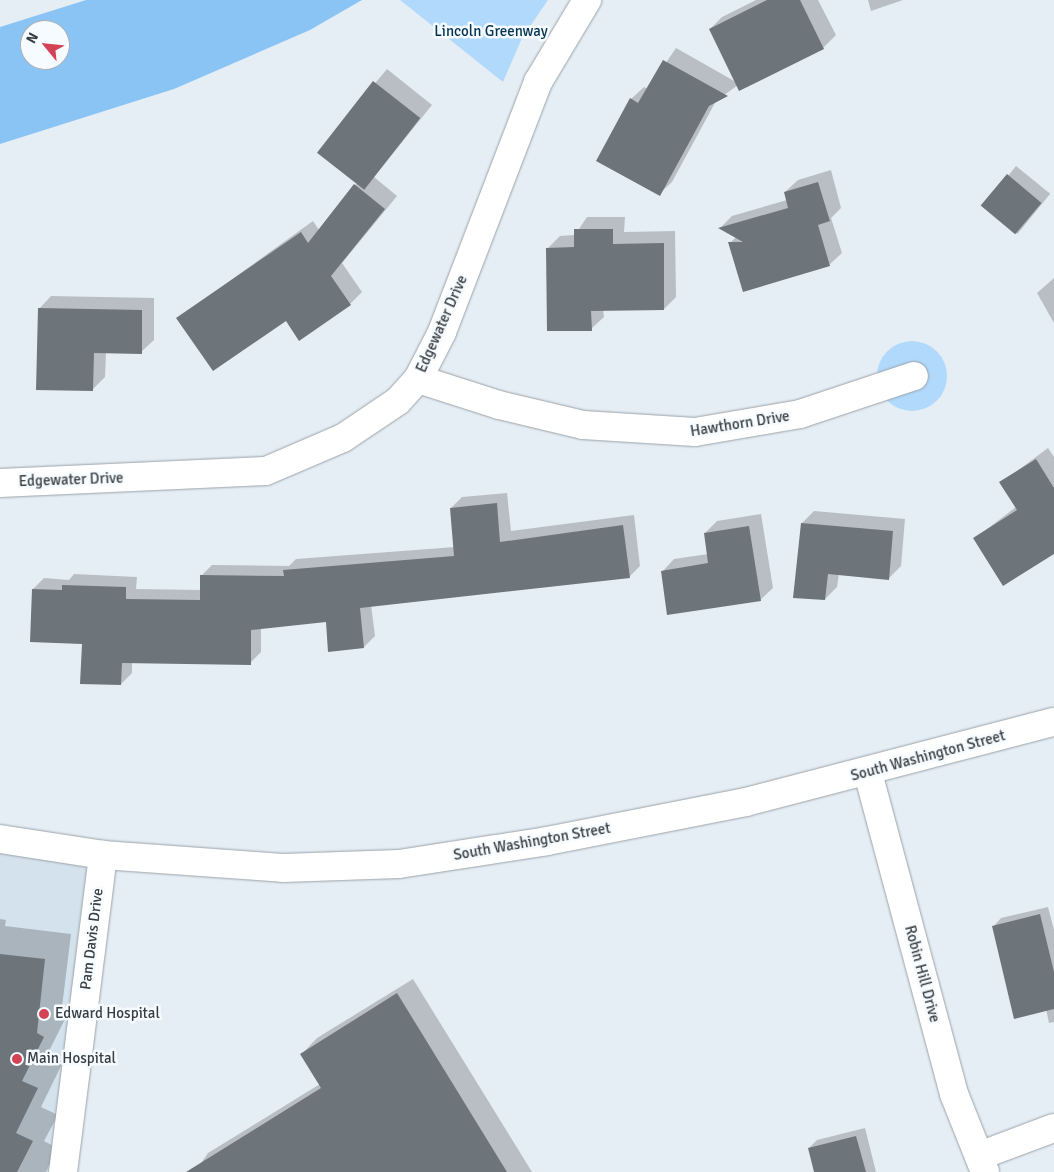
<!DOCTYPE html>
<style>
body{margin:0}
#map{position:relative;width:1054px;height:1172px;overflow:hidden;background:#e6eef5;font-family:Signika,sans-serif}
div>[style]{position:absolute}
.built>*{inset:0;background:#d4e2ed}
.green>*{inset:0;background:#b0d9fc}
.round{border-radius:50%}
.forest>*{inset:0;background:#8ac4f5}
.shadow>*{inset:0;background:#0003;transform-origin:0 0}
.building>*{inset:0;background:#6d747a;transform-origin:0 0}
.roads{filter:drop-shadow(0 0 1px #9aa2a9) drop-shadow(0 0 1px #9aa2a9)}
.street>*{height:28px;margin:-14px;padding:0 14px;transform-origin:14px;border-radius:14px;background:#fff}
.secondary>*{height:28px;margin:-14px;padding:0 14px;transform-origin:14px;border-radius:14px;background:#fff}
.dots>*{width:14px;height:14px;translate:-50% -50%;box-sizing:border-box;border:2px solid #f6fbff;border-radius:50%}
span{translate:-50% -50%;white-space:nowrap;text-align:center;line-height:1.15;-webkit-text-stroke:5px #f6fbff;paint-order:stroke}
.park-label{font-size:15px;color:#043352}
.street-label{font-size:15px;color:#3a3d40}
.poi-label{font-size:15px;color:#3a3d40}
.left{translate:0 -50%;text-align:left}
.north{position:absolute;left:20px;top:20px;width:50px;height:50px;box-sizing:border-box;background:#f6fbff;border:1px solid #abafb3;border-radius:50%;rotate:298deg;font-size:14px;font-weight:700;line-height:20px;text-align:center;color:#3a3d40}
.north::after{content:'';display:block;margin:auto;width:18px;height:22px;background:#d34255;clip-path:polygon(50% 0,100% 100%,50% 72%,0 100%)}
</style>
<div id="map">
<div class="built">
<div style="clip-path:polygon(0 840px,105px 856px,72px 1172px,0 1172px)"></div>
</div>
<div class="green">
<div style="clip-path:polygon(400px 0,548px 0,522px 38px,503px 82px)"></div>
<div class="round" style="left:877px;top:341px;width:70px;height:70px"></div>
</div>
<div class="forest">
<div style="clip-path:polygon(evenodd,86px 0,362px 0,310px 30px,174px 89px,0 144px,0 27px,86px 0,30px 30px,60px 30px,60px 60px,30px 60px,30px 30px)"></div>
</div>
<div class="shadow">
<div style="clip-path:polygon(756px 0,818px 0,836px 35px,823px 48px,740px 89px,738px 85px,716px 101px,672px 182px,659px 194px,631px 99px,644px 87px,648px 89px,676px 48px,736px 82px,710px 29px,722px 17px)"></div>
<div style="clip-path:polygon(868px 0,903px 0,871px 11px)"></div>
<div style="clip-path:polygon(387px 69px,432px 105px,374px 177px,397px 196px,342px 263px,362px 292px,350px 304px,286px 319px,178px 318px,313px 221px,319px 230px,357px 183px,318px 152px)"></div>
<div style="left:1016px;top:166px;width:44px;height:52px;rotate:39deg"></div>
<div style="clip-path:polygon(831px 170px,841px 208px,831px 218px,842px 253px,829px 265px,730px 243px,736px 237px,720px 228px,732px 216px,787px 200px,785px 192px,798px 180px)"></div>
<div style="clip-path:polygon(587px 217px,625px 217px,624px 232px,675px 231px,676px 297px,664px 309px,603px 309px,604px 317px,591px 329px,548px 248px,560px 236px,575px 235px)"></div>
<div style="clip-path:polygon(1054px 278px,1054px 323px,1037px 293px)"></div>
<div style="clip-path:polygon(51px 296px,154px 298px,154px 340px,141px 352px,106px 352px,105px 377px,93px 389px,39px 309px)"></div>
<div style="clip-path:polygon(1048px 448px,1054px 457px,1054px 552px,974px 539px,1016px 507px,1001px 483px)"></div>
<div style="clip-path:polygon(507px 493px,511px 531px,634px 515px,640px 566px,629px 577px,371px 605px,375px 636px,364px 647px,327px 621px,261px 627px,261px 652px,250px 663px,132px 662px,132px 673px,121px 684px,33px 589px,44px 578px,69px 580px,74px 574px,137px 577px,136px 589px,201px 590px,201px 576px,212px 565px,289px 566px,296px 559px,455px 547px,451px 508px,462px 497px)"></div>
<div style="clip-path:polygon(814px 511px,905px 519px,901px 566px,888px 579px,839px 574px,837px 587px,825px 599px,802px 523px)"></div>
<div style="clip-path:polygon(761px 514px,773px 588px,760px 600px,662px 572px,674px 559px,708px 554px,705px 533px,717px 521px)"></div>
<div style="clip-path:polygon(1048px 907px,1054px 930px,1054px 1022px,1049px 1023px,1046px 1009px,993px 927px,1001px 918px)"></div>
<div style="clip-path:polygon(0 919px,6px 920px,5px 926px,71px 934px,62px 1007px,69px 1011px,47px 1055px,63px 1062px,41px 1107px,58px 1115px,44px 1141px,57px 1148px,46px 1172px,0 1172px)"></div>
<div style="clip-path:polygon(413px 979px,532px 1172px,195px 1172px,208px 1153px,320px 1084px,302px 1054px,317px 1038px)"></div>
<div style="clip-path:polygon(865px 1128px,876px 1172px,815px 1172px,809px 1148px,817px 1140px)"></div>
</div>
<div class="building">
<div style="clip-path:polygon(767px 0,800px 0,824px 49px,739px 91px,709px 29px)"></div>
<div style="clip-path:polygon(663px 60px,728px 96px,709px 106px,660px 196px,596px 161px,630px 98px,638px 103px)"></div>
<div style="left:373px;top:81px;width:60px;height:91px;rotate:38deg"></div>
<div style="left:1007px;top:174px;width:45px;height:41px;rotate:40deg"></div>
<div style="clip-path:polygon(818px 182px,830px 221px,818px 225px,830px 266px,743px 292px,728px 242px,743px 242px,718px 228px,788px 208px,784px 192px)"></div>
<div style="clip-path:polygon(354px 184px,385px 209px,331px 276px,351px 305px,299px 341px,286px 321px,213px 371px,176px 318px,301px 232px,308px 243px)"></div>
<div style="clip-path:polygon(574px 229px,613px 229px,613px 244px,664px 243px,664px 310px,591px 311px,592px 331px,547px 331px,546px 248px,574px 247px)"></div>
<div style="clip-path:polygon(38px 308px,142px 310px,142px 354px,94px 353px,93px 391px,36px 390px)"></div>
<div style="clip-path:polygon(1036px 459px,1054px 488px,1054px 554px,1003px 586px,973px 538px,1017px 510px,999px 482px)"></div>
<div style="clip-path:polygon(497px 503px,500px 542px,623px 525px,630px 578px,360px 608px,364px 648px,328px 652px,326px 622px,251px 630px,251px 665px,122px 663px,121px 685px,80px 684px,82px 644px,30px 642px,32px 589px,62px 590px,62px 585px,126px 587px,126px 599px,200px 600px,200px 575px,284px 576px,283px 570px,454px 556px,450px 508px)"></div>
<div style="clip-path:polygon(801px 523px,893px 531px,889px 580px,828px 574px,825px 600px,793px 598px)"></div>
<div style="clip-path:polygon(749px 526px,761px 601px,667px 615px,661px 571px,708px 563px,704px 533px)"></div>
<div style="clip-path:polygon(1040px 914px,1054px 972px,1054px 1009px,1014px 1019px,992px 926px)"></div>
<div style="clip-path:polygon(0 954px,45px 959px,37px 1033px,44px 1037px,22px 1081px,38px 1088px,16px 1133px,33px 1141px,17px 1172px,0 1172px)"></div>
<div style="clip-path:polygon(397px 993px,507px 1172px,186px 1172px,321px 1088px,300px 1054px)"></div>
<div style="clip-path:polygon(856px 1136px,866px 1172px,814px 1172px,808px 1148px)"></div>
</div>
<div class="roads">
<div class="street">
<div style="left:418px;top:379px;width:85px;rotate:17.8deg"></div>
<div style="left:499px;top:405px;width:86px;rotate:13.4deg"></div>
<div style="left:583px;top:425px;width:112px;rotate:3.6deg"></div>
<div style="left:695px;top:432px;width:107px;rotate:-9.7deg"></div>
<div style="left:800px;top:414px;width:120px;rotate:-18.4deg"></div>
<div style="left:0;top:483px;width:266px;rotate:-2.6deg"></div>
<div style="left:266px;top:471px;width:84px;rotate:-23.2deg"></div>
<div style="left:343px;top:438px;width:66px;rotate:-33.9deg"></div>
<div style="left:398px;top:401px;width:30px;rotate:-48deg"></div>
<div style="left:418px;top:379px;width:53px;rotate:-62.9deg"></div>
<div style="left:442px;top:332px;width:268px;rotate:-69deg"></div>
<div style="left:538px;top:82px;width:96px;rotate:-59.1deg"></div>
<div style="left:868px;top:773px;width:332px;rotate:75deg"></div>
<div style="left:954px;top:1094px;width:84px;rotate:68.3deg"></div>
<div style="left:979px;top:1156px;width:80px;rotate:-20.5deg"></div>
<div style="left:63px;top:1172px;width:320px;rotate:-82.8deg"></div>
</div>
<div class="secondary">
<div style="left:0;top:839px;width:104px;rotate:8.8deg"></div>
<div style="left:103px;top:855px;width:180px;rotate:4.1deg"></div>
<div style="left:283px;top:868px;width:116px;rotate:-2deg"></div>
<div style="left:399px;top:864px;width:150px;rotate:-8.8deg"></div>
<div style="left:547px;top:841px;width:203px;rotate:-11.1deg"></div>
<div style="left:746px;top:802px;width:318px;rotate:-14.6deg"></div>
</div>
</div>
<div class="dots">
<div style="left:44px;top:1014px;background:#d34255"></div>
<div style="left:17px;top:1059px;background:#d34255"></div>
</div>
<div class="park-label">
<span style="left:491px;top:32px">Lincoln Greenway</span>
</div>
<div class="street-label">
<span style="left:442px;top:324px;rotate:-66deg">Edgewater Drive</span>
<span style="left:740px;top:424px;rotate:-9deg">Hawthorn Drive</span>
<span style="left:71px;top:480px;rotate:-2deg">Edgewater Drive</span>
<span style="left:928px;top:756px;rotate:-15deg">South Washington Street</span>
<span style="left:532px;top:842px;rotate:-10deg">South Washington Street</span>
<span style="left:92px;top:939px;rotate:-83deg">Pam Davis Drive</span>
<span style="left:922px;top:974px;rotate:75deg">Robin Hill Drive</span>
</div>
<div class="poi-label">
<span class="left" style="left:55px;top:1014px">Edward Hospital</span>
<span class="left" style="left:27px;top:1059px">Main Hospital</span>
</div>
<div class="north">N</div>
</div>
